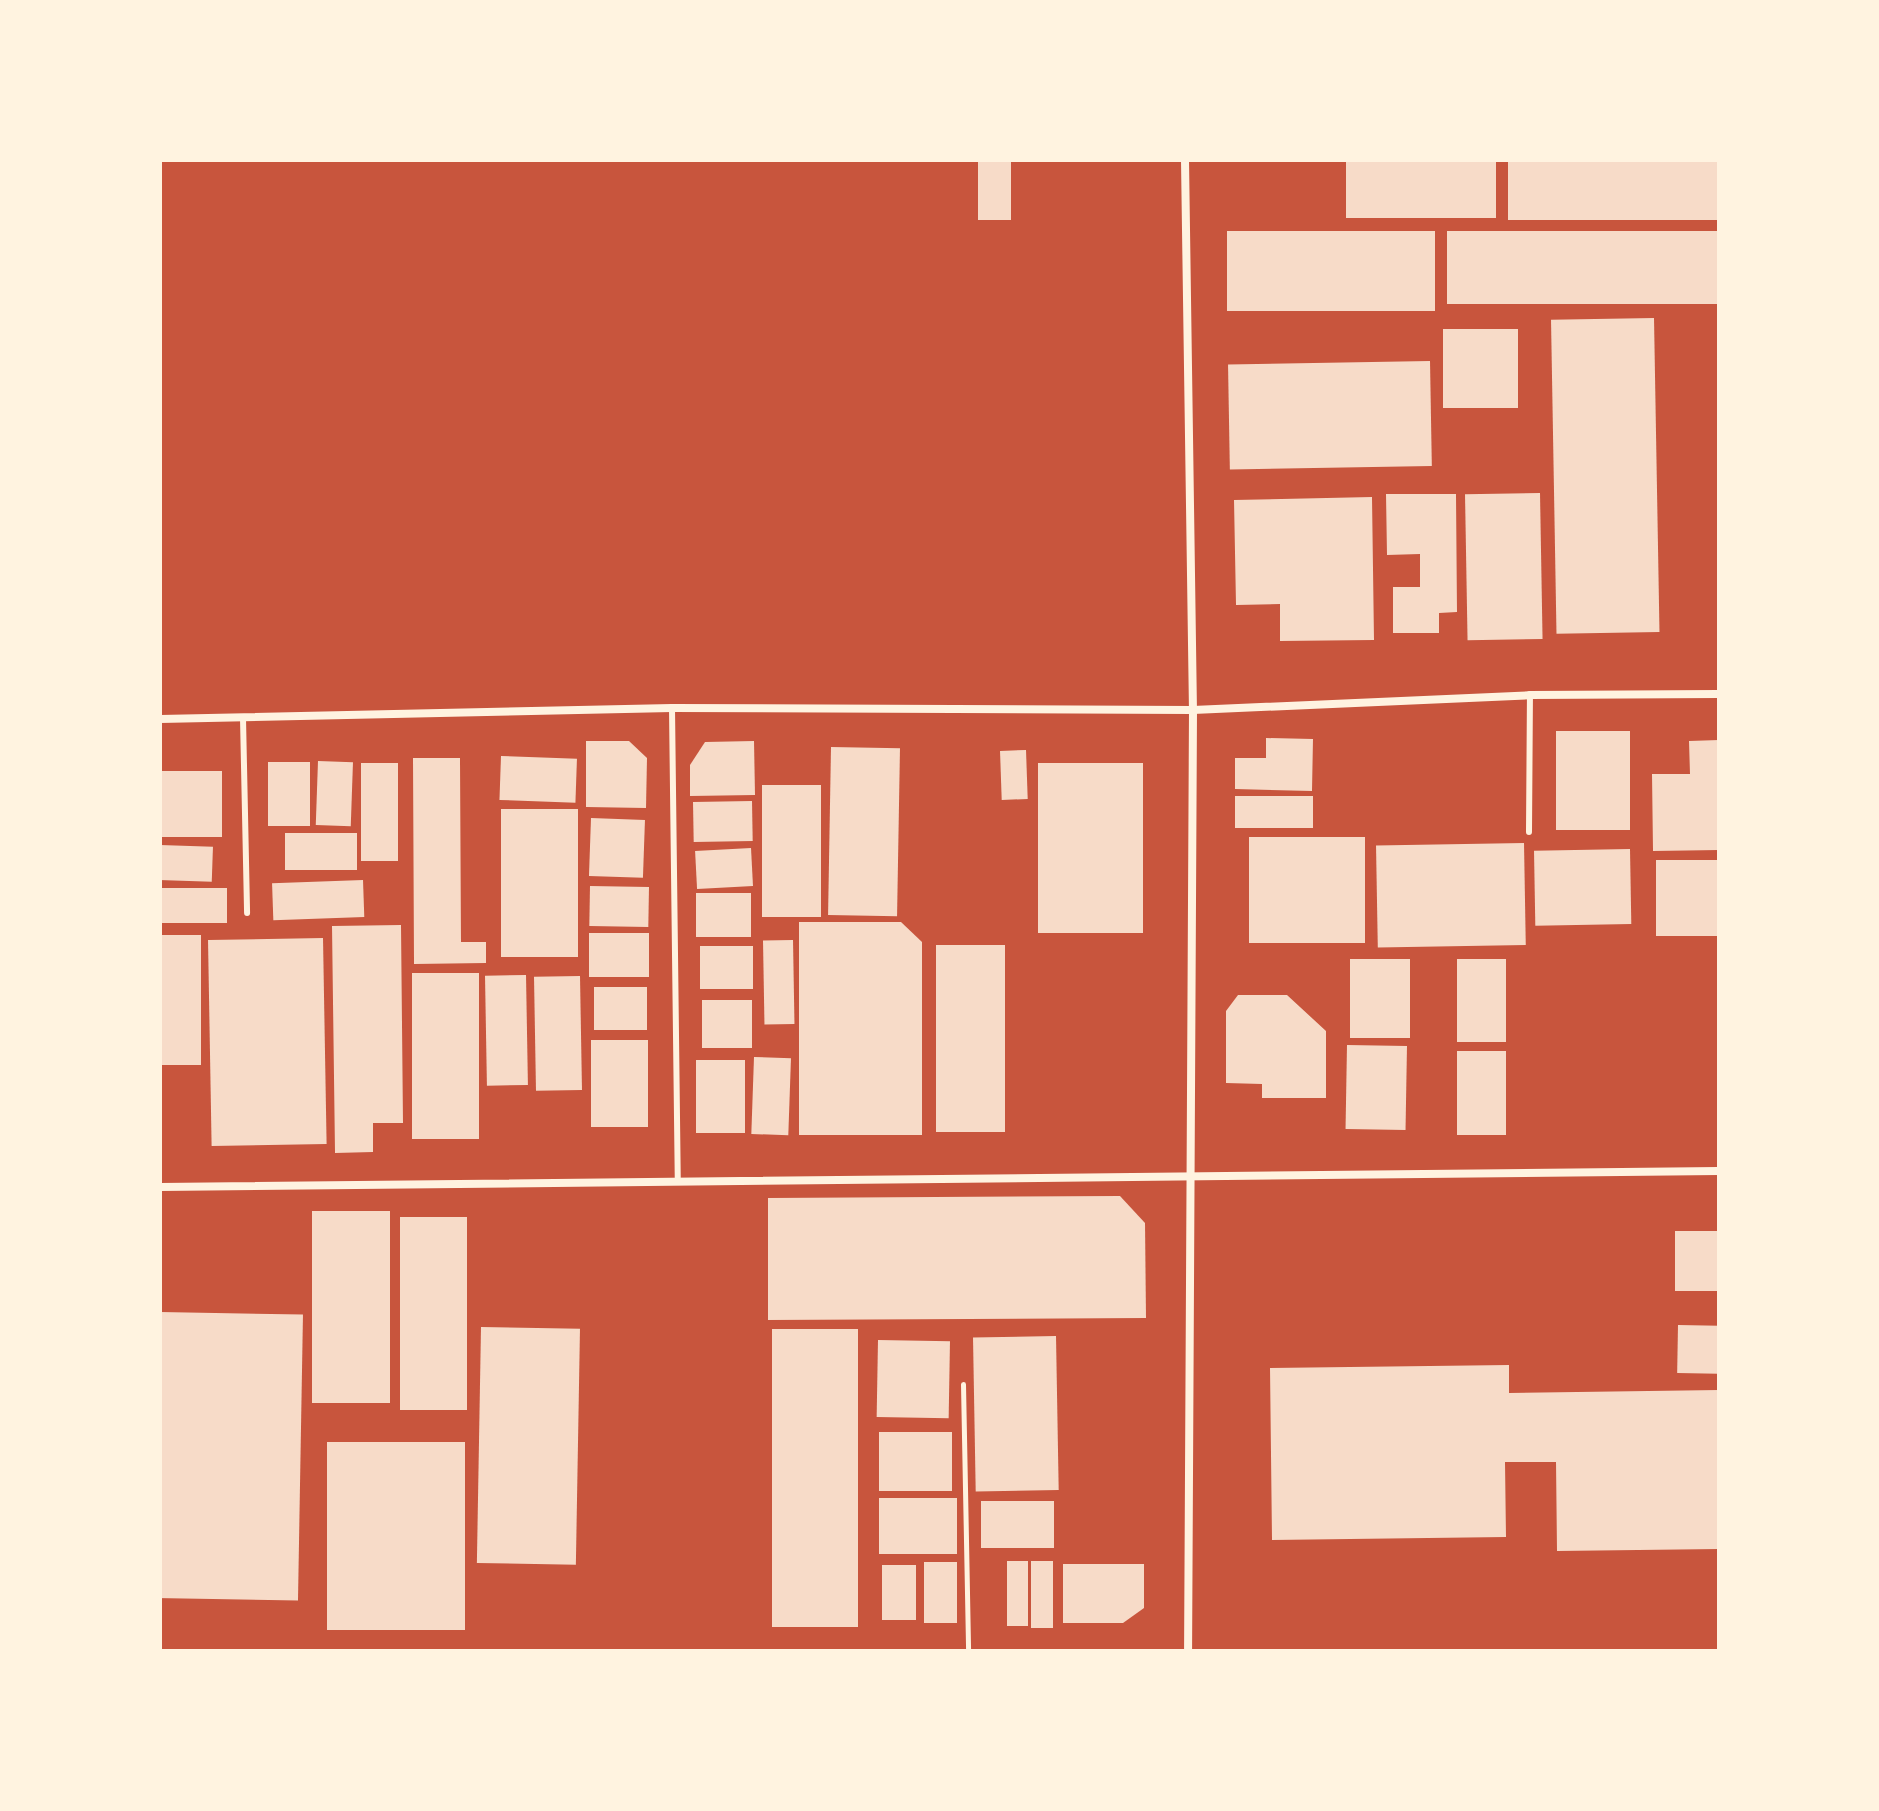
<!DOCTYPE html>
<style>
body{margin:0}
#map{position:relative;width:1879px;height:1811px;overflow:hidden;background:#c8553d;font-family:"Public Sans",sans-serif}
div>[style]{position:absolute}
.building>*{inset:0;background:#f7dbc8;transform-origin:0 0}
.path>*{height:5px;margin:-2.5px;padding:0 2.5px;transform-origin:2.5px;border-radius:2.5px;background:#fff3e0}
.service>*{height:6px;margin:-3px;padding:0 3px;transform-origin:3px;border-radius:3px;background:#fff3e0}
.minor>*{height:8px;margin:-4px;padding:0 4px;transform-origin:4px;border-radius:4px;background:#fff3e0}
span{translate:-50% -50%;white-space:nowrap;text-align:center;line-height:1.15;-webkit-text-stroke:7px #fff3e0;paint-order:stroke}
.frame{position:absolute;inset:0;border:162px solid #fff3e0;pointer-events:none}
</style>
<div id="map">
<div class="building">
<div style="left:978px;top:160px;width:33px;height:60px"></div>
<div style="left:1346px;top:160px;width:150px;height:58px"></div>
<div style="left:1508px;top:160px;width:211px;height:60px"></div>
<div style="left:1227px;top:231px;width:208px;height:80px"></div>
<div style="left:1719px;top:231px;width:73px;height:272px;rotate:90deg"></div>
<div style="left:1654px;top:318px;width:314px;height:103px;rotate:89deg"></div>
<div style="left:1518px;top:329px;width:79px;height:75px;rotate:90deg"></div>
<div style="left:1430px;top:361px;width:105px;height:202px;rotate:89deg"></div>
<div style="left:1540px;top:493px;width:146px;height:75px;rotate:89deg"></div>
<div style="clip-path:polygon(1386px 494px,1456px 494px,1457px 612px,1439px 613px,1439px 633px,1393px 633px,1393px 587px,1420px 587px,1420px 554px,1387px 555px)"></div>
<div style="clip-path:polygon(1372px 497px,1374px 640px,1280px 641px,1280px 604px,1236px 605px,1234px 500px)"></div>
<div style="left:1556px;top:731px;width:74px;height:99px"></div>
<div style="clip-path:polygon(1266px 738px,1313px 739px,1312px 791px,1235px 789px,1235px 758px,1266px 758px)"></div>
<div style="clip-path:polygon(1719px 740px,1719px 850px,1653px 851px,1652px 774px,1690px 774px,1689px 741px)"></div>
<div style="clip-path:polygon(586px 741px,629px 741px,647px 758px,646px 808px,586px 807px)"></div>
<div style="clip-path:polygon(754px 741px,755px 795px,690px 796px,690px 765px,705px 742px)"></div>
<div style="left:831px;top:747px;width:69px;height:168px;rotate:1deg"></div>
<div style="left:1026px;top:750px;width:49px;height:26px;rotate:88deg"></div>
<div style="left:501px;top:756px;width:76px;height:44px;rotate:2deg"></div>
<div style="clip-path:polygon(413px 758px,460px 758px,461px 942px,486px 942px,486px 963px,414px 964px)"></div>
<div style="left:318px;top:761px;width:35px;height:64px;rotate:2deg"></div>
<div style="left:310px;top:762px;width:64px;height:42px;rotate:90deg"></div>
<div style="left:361px;top:763px;width:37px;height:98px"></div>
<div style="left:1143px;top:763px;width:170px;height:105px;rotate:90deg"></div>
<div style="left:160px;top:771px;width:62px;height:66px"></div>
<div style="left:821px;top:785px;width:132px;height:59px;rotate:90deg"></div>
<div style="left:1235px;top:796px;width:78px;height:32px"></div>
<div style="left:752px;top:801px;width:40px;height:59px;rotate:89deg"></div>
<div style="left:578px;top:809px;width:148px;height:77px;rotate:90deg"></div>
<div style="left:591px;top:818px;width:54px;height:58px;rotate:2deg"></div>
<div style="left:357px;top:833px;width:37px;height:72px;rotate:90deg"></div>
<div style="left:1249px;top:837px;width:116px;height:106px"></div>
<div style="left:1524px;top:843px;width:102px;height:148px;rotate:89deg"></div>
<div style="left:160px;top:845px;width:53px;height:35px;rotate:2deg"></div>
<div style="left:751px;top:848px;width:38px;height:56px;rotate:87deg"></div>
<div style="left:1630px;top:849px;width:75px;height:96px;rotate:89deg"></div>
<div style="left:1719px;top:860px;width:76px;height:63px;rotate:90deg"></div>
<div style="left:363px;top:880px;width:37px;height:91px;rotate:88deg"></div>
<div style="left:590px;top:886px;width:59px;height:40px;rotate:1deg"></div>
<div style="left:160px;top:888px;width:67px;height:35px"></div>
<div style="left:696px;top:893px;width:55px;height:44px"></div>
<div style="clip-path:polygon(799px 922px,901px 922px,922px 942px,922px 1135px,799px 1135px)"></div>
<div style="clip-path:polygon(401px 925px,403px 1123px,373px 1123px,373px 1152px,335px 1153px,332px 926px)"></div>
<div style="left:589px;top:933px;width:60px;height:44px"></div>
<div style="left:160px;top:935px;width:41px;height:130px"></div>
<div style="left:323px;top:938px;width:206px;height:115px;rotate:89deg"></div>
<div style="left:793px;top:940px;width:84px;height:30px;rotate:89deg"></div>
<div style="left:936px;top:945px;width:69px;height:187px"></div>
<div style="left:753px;top:946px;width:43px;height:53px;rotate:90deg"></div>
<div style="left:1350px;top:959px;width:60px;height:79px"></div>
<div style="left:1457px;top:959px;width:49px;height:83px"></div>
<div style="left:412px;top:973px;width:67px;height:166px"></div>
<div style="left:526px;top:975px;width:110px;height:41px;rotate:89deg"></div>
<div style="left:580px;top:976px;width:114px;height:46px;rotate:89deg"></div>
<div style="left:647px;top:987px;width:43px;height:53px;rotate:90deg"></div>
<div style="clip-path:polygon(1238px 995px,1287px 995px,1326px 1031px,1326px 1098px,1262px 1098px,1262px 1084px,1226px 1083px,1226px 1011px)"></div>
<div style="left:702px;top:1000px;width:50px;height:48px"></div>
<div style="left:591px;top:1040px;width:57px;height:87px"></div>
<div style="left:1347px;top:1045px;width:60px;height:84px;rotate:1deg"></div>
<div style="left:1457px;top:1051px;width:49px;height:84px"></div>
<div style="left:754px;top:1057px;width:37px;height:77px;rotate:2deg"></div>
<div style="left:696px;top:1060px;width:49px;height:73px"></div>
<div style="clip-path:polygon(1120px 1196px,1145px 1223px,1146px 1318px,768px 1320px,768px 1198px)"></div>
<div style="left:312px;top:1211px;width:78px;height:192px"></div>
<div style="left:400px;top:1217px;width:67px;height:193px"></div>
<div style="left:1675px;top:1231px;width:44px;height:60px"></div>
<div style="left:160px;top:1312px;width:143px;height:286px;rotate:1deg"></div>
<div style="left:1678px;top:1325px;width:41px;height:48px;rotate:1deg"></div>
<div style="left:481px;top:1327px;width:99px;height:236px;rotate:1deg"></div>
<div style="left:858px;top:1329px;width:298px;height:86px;rotate:90deg"></div>
<div style="left:1056px;top:1336px;width:154px;height:83px;rotate:89deg"></div>
<div style="left:878px;top:1340px;width:72px;height:77px;rotate:1deg"></div>
<div style="clip-path:polygon(1509px 1365px,1509px 1393px,1719px 1390px,1719px 1549px,1557px 1551px,1556px 1462px,1505px 1462px,1506px 1537px,1272px 1540px,1270px 1368px)"></div>
<div style="left:879px;top:1432px;width:73px;height:59px"></div>
<div style="left:327px;top:1442px;width:138px;height:188px"></div>
<div style="left:957px;top:1498px;width:56px;height:78px;rotate:90deg"></div>
<div style="left:1054px;top:1501px;width:47px;height:73px;rotate:90deg"></div>
<div style="left:1007px;top:1561px;width:21px;height:65px"></div>
<div style="left:1031px;top:1561px;width:22px;height:67px"></div>
<div style="left:924px;top:1562px;width:33px;height:61px"></div>
<div style="clip-path:polygon(1063px 1564px,1144px 1564px,1144px 1608px,1123px 1623px,1063px 1623px)"></div>
<div style="left:882px;top:1565px;width:34px;height:55px"></div>
</div>
<div class="path">
<div style="left:963px;top:1384px;width:267px;rotate:88.9deg"></div>
</div>
<div class="service">
<div style="left:672px;top:708px;width:473px;rotate:89.3deg"></div>
<div style="left:243px;top:718px;width:195px;rotate:88.8deg"></div>
<div style="left:1529px;top:832px;width:137px;rotate:-89.6deg"></div>
</div>
<div class="minor">
<div style="left:1185px;top:160px;width:550px;rotate:89.17deg"></div>
<div style="left:1193px;top:710px;width:941px;rotate:90.3deg"></div>
<div style="left:160px;top:719px;width:512px;rotate:-1.23deg"></div>
<div style="left:672px;top:708px;width:521px;rotate:0.22deg"></div>
<div style="left:1193px;top:710px;width:337px;rotate:-2.5deg"></div>
<div style="left:1530px;top:695px;width:189px;rotate:-0.3deg"></div>
<div style="left:160px;top:1187px;width:1559px;rotate:-0.59deg"></div>
</div>
<div class="frame"></div>
</div>
